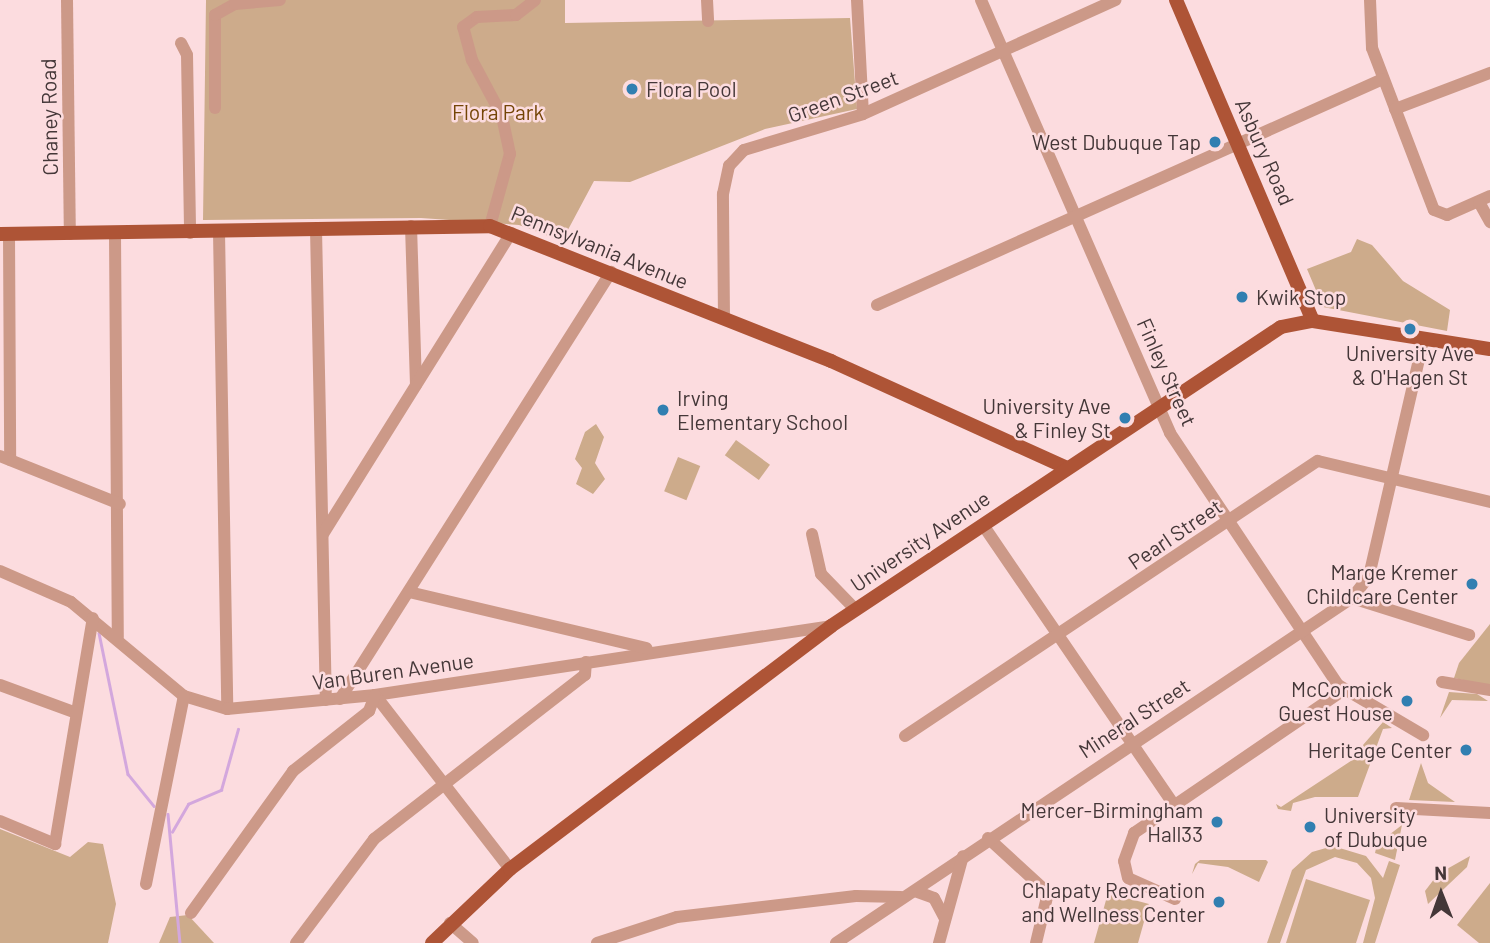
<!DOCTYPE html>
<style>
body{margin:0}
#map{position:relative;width:1490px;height:943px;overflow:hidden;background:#fcdcdf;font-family:Barlow,sans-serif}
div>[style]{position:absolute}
.green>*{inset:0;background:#cdab8b;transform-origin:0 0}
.stream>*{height:2.5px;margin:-1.25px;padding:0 1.25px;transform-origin:1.25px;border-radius:1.25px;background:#d3a7dd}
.minor>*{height:12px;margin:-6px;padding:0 6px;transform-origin:6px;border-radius:6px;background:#c98}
.major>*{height:14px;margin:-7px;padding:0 7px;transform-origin:7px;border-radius:7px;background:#ae5436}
.dots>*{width:19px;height:19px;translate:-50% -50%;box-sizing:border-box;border:4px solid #fcdcdf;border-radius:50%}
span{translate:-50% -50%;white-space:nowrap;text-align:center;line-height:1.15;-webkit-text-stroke:5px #fcdcdf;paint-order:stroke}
.poi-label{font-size:21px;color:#443738}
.left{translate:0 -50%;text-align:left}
.right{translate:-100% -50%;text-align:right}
.street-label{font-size:21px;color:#443738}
.park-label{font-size:21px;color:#744506}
.north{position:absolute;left:1406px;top:859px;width:70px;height:70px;-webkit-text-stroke:5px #fcdcdf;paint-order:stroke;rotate:359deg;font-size:19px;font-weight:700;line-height:28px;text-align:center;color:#443738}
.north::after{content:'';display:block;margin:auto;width:24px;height:32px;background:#443738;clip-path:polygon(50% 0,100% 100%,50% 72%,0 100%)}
</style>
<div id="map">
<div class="green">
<div style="clip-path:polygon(206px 0,565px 0,565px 23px,850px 18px,857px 109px,765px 129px,630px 182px,594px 181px,562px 241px,519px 225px,421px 218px,203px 220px)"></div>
<div style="clip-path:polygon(1357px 239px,1372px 245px,1403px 281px,1450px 310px,1447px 331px,1323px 307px,1307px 269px,1351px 252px)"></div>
<div style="clip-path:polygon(596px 424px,604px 437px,595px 463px,605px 479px,593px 494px,576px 484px,582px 468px,575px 459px,585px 432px)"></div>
<div style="left:736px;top:440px;width:42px;height:19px;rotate:36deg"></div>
<div style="left:678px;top:457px;width:24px;height:37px;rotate:22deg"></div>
<div style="clip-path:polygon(1490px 624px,1490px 686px,1454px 678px,1459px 663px)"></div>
<div style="clip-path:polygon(1449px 692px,1477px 694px,1488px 701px,1452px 700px,1440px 718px)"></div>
<div style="clip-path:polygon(1383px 722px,1392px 728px,1383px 729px,1358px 797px,1315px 797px,1293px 803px,1291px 811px,1278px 809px,1276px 804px,1281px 807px,1366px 751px,1363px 745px)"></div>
<div style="clip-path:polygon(1421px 763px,1428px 783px,1455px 802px,1409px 800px)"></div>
<div style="clip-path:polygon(1402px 825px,1395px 860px,1375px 853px,1377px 844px)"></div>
<div style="clip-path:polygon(0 829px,70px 857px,88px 842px,103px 844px,116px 904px,108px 943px,0 943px)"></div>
<div style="clip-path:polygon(1333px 846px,1366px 856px,1383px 878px,1389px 861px,1400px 865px,1375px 943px,1363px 943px,1375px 898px,1371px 878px,1357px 863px,1335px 857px,1306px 870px,1280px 943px,1267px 943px,1292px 870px,1312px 852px)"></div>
<div style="clip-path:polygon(1470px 856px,1467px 867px,1428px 904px,1425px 891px,1438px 874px)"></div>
<div style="clip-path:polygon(1200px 860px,1266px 860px,1268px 862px,1259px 882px,1228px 867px,1198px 863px,1192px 874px,1195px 864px)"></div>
<div style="clip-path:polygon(1306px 879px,1370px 900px,1356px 943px,1286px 943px)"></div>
<div style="clip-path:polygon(1490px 883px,1490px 943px,1479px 943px,1457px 925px)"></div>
<div style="clip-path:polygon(1108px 893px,1149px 904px,1138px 943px,1094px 943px)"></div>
<div style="clip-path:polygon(188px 915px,214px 943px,159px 943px,170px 917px)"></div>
</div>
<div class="stream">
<div style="left:99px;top:633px;width:144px;rotate:78.4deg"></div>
<div style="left:128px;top:774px;width:41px;rotate:50.9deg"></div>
<div style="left:168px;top:814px;width:130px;rotate:84.7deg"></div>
<div style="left:172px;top:832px;width:32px;rotate:-60deg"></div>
<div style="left:188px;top:804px;width:36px;rotate:-23deg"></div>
<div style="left:221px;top:790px;width:63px;rotate:-74.4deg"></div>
</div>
<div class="minor">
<div style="left:67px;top:0;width:234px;rotate:89.3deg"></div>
<div style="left:707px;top:0;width:21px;rotate:87deg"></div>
<div style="left:857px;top:0;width:114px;rotate:87deg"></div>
<div style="left:981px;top:0;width:472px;rotate:66.4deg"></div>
<div style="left:1170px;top:433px;width:303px;rotate:56.3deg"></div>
<div style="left:1338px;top:685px;width:99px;rotate:30.5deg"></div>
<div style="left:1370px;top:0;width:48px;rotate:87.6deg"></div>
<div style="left:1372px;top:48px;width:173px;rotate:69.1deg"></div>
<div style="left:1434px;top:210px;width:14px;rotate:21deg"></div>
<div style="left:1447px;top:215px;width:47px;rotate:-23.8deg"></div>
<div style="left:181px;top:43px;width:13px;rotate:63deg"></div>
<div style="left:187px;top:55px;width:178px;rotate:89deg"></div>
<div style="left:215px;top:108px;width:93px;rotate:-90deg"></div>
<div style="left:215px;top:15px;width:23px;rotate:-29deg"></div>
<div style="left:235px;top:4px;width:45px;rotate:-5.1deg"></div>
<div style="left:1395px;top:109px;width:102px;rotate:-20.8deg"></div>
<div style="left:1479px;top:202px;width:23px;rotate:61deg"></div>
<div style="left:411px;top:226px;width:159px;rotate:88.2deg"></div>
<div style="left:490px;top:226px;width:75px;rotate:-74.5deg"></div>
<div style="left:510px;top:154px;width:39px;rotate:-102deg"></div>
<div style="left:502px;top:116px;width:64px;rotate:-118.2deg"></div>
<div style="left:472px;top:60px;width:34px;rotate:-105deg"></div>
<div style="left:463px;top:27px;width:17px;rotate:-36deg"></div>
<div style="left:477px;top:17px;width:39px;rotate:-3deg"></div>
<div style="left:516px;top:15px;width:24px;rotate:-38deg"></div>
<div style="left:316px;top:229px;width:471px;rotate:88.8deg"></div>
<div style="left:219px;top:232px;width:477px;rotate:89deg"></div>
<div style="left:9px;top:234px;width:226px;rotate:89.7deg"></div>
<div style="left:115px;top:234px;width:403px;rotate:89.6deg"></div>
<div style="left:877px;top:305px;width:554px;rotate:-24.07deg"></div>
<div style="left:724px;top:319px;width:125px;rotate:-90.5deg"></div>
<div style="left:723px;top:194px;width:29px;rotate:-78deg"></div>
<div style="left:729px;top:166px;width:22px;rotate:-47deg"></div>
<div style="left:744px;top:150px;width:124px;rotate:-16.8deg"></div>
<div style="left:863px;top:114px;width:277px;rotate:-24.3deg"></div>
<div style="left:0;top:456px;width:129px;rotate:21.8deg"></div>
<div style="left:983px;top:525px;width:338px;rotate:55.7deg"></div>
<div style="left:323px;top:534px;width:355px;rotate:-58deg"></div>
<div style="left:812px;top:534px;width:41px;rotate:77.3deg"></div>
<div style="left:821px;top:574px;width:50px;rotate:45.8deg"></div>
<div style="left:0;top:571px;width:77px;rotate:23.6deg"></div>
<div style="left:71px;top:602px;width:147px;rotate:39.8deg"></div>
<div style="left:184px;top:696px;width:45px;rotate:16.8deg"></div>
<div style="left:227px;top:709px;width:149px;rotate:-5.4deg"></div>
<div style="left:375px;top:695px;width:461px;rotate:-8.6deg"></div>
<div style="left:409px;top:592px;width:244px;rotate:13.3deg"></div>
<div style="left:1352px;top:598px;width:28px;rotate:-52deg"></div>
<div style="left:1369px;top:576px;width:244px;rotate:-77deg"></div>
<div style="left:1442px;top:682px;width:49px;rotate:9.5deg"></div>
<div style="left:0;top:685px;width:81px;rotate:20.2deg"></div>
<div style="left:375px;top:695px;width:220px;rotate:52.2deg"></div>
<div style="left:340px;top:699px;width:506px;rotate:-57.6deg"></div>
<div style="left:905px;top:736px;width:496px;rotate:-33.7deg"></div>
<div style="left:1318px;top:461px;width:177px;rotate:13.4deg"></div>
<div style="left:1396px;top:808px;width:94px;rotate:3deg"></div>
<div style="left:0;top:821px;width:60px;rotate:22.7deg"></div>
<div style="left:55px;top:844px;width:229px;rotate:-80.5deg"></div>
<div style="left:988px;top:838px;width:81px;rotate:42.5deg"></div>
<div style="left:1048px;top:893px;width:51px;rotate:103.5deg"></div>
<div style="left:146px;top:884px;width:192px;rotate:-78.6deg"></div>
<div style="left:915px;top:891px;width:20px;rotate:20deg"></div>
<div style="left:934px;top:898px;width:24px;rotate:62deg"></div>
<div style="left:1175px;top:899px;width:51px;rotate:-155.9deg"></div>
<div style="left:1128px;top:878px;width:17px;rotate:-103deg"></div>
<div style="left:1124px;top:861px;width:30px;rotate:-70deg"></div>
<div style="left:1134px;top:833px;width:255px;rotate:-34.3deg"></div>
<div style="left:191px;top:913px;width:175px;rotate:-54.3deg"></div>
<div style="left:293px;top:771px;width:97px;rotate:-38.3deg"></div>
<div style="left:369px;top:711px;width:17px;rotate:-69deg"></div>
<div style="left:450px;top:923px;width:30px;rotate:41deg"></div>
<div style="left:296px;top:943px;width:130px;rotate:-53.1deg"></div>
<div style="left:374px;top:839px;width:267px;rotate:-37.9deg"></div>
<div style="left:585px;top:675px;width:13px;rotate:-86deg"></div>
<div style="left:597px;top:943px;width:84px;rotate:-18deg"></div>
<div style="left:677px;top:917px;width:180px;rotate:-6.7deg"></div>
<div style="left:856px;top:896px;width:45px;rotate:1.3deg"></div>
<div style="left:836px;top:943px;width:621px;rotate:-33.77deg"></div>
<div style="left:1352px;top:598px;width:123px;rotate:17.5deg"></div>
<div style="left:939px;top:943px;width:90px;rotate:-74.6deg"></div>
</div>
<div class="major">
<div style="left:1176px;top:0;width:349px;rotate:66.9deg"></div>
<div style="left:0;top:234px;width:490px;rotate:-0.9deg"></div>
<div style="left:490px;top:226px;width:367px;rotate:21.6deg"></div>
<div style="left:831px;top:361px;width:259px;rotate:24.4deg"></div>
<div style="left:432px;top:943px;width:108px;rotate:-43.5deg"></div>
<div style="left:510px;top:869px;width:403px;rotate:-37.1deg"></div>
<div style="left:831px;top:626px;width:540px;rotate:-33.6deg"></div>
<div style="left:1281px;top:327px;width:33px;rotate:-11deg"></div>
<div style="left:1313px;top:321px;width:179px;rotate:9deg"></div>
</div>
<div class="dots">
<div style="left:632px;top:89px;background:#317fb1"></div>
<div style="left:1215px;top:142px;background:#317fb1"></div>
<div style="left:1242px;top:297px;background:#317fb1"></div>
<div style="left:1410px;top:329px;background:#317fb1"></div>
<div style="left:663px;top:410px;background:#317fb1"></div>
<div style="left:1125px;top:418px;background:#317fb1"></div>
<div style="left:1472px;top:584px;background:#317fb1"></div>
<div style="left:1407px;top:701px;background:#317fb1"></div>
<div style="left:1466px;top:750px;background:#317fb1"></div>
<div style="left:1217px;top:822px;background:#317fb1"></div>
<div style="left:1310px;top:827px;background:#317fb1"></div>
<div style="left:1219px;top:902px;background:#317fb1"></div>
</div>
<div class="poi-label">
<span class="left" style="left:646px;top:89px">Flora Pool</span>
<span class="right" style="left:1201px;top:142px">West Dubuque Tap</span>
<span class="left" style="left:1256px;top:297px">Kwik Stop</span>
<span style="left:1410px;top:365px">University Ave<br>&amp; O'Hagen St</span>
<span class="left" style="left:677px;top:410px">Irving<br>Elementary School</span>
<span class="right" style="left:1111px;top:418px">University Ave<br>&amp; Finley St</span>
<span class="right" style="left:1458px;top:584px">Marge Kremer<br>Childcare Center</span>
<span class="right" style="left:1393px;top:701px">McCormick<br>Guest House</span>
<span class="right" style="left:1452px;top:750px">Heritage Center</span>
<span class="right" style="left:1203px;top:822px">Mercer-Birmingham<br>Hall33</span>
<span class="left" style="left:1324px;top:827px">University<br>of Dubuque</span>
<span class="right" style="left:1205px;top:902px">Chlapaty Recreation<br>and Wellness Center</span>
</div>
<div class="street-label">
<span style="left:843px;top:96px;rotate:-20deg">Green Street</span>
<span style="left:49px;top:117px;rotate:-91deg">Chaney Road</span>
<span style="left:1265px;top:152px;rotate:66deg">Asbury Road</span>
<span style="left:600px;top:247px;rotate:22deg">Pennsylvania Avenue</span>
<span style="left:1167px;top:372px;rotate:66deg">Finley Street</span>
<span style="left:1175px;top:534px;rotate:-34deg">Pearl Street</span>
<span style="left:920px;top:541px;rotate:-34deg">University Avenue</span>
<span style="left:393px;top:671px;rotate:-8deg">Van Buren Avenue</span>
<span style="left:1134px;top:718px;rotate:-33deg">Mineral Street</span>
</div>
<div class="park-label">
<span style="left:498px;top:112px">Flora Park</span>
</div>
<div class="north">N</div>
</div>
